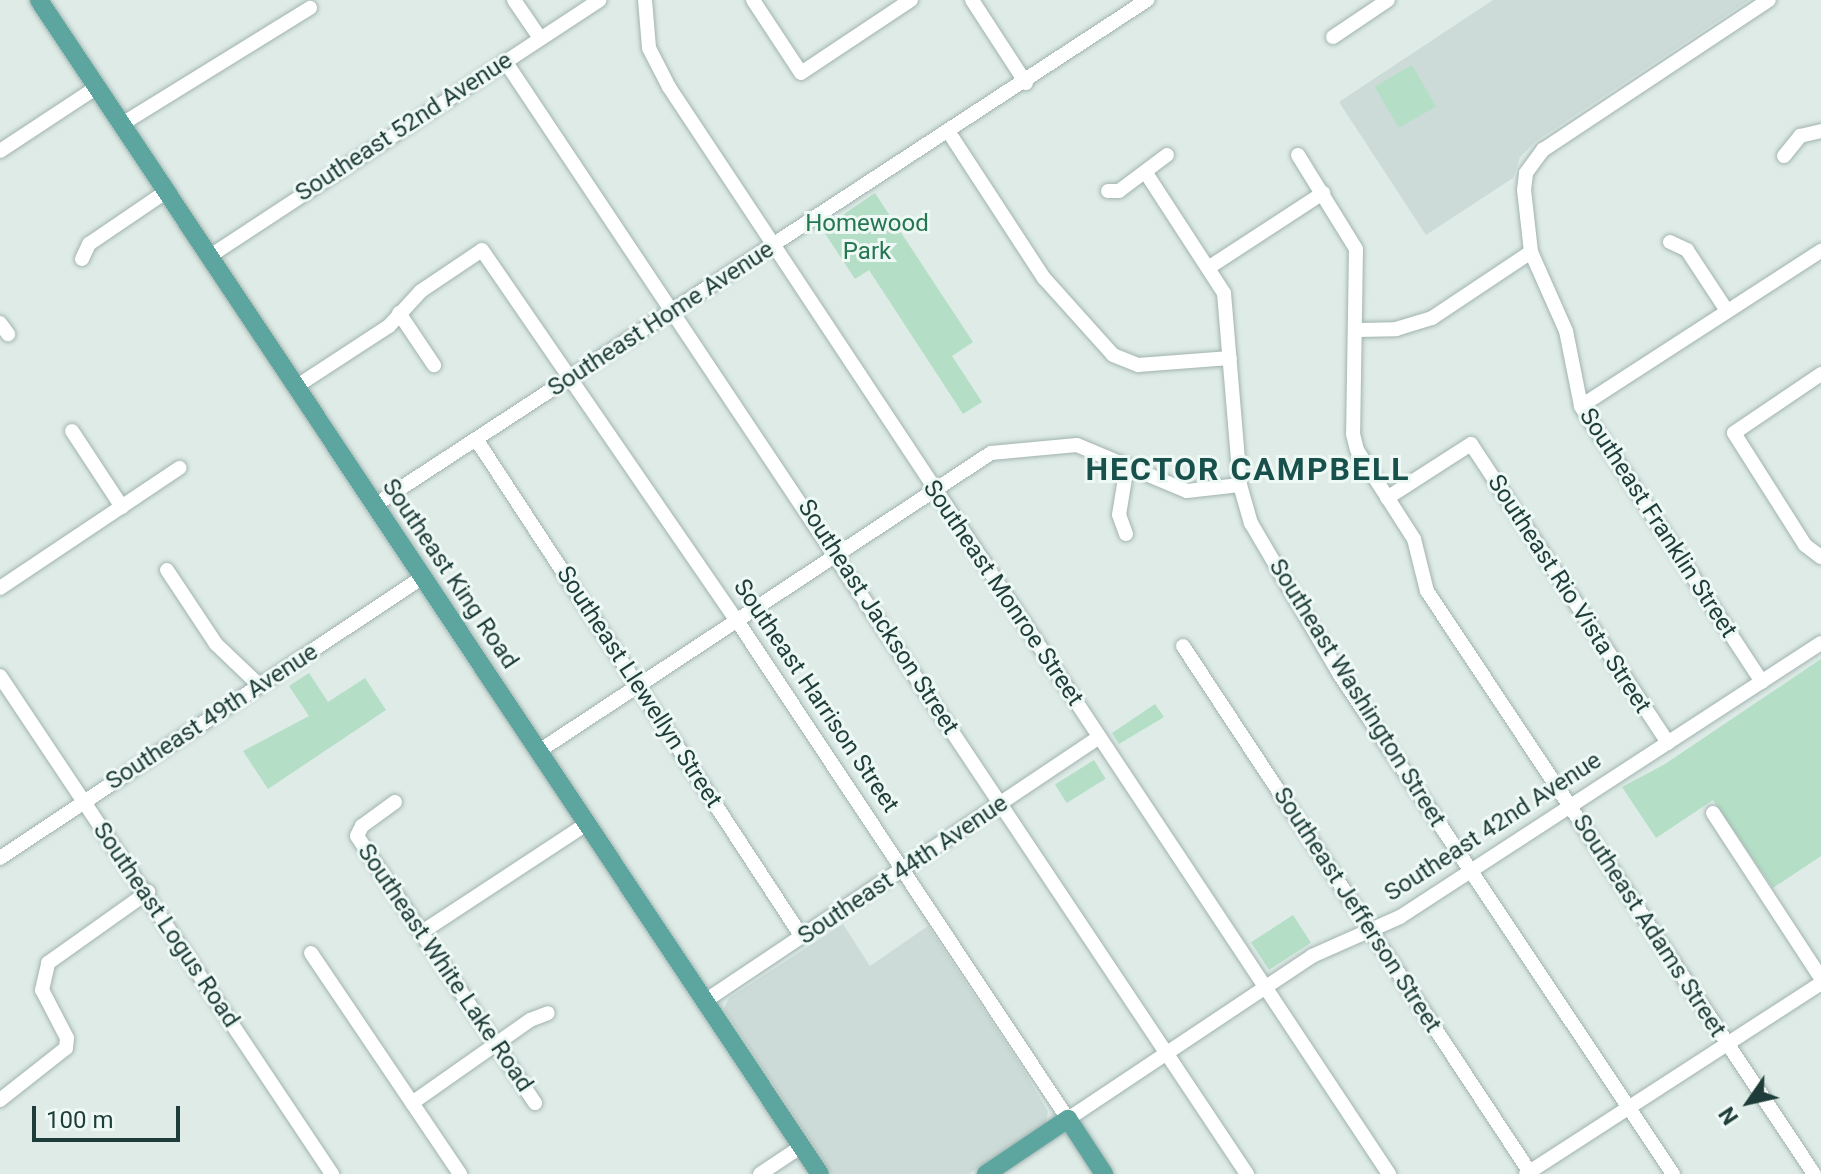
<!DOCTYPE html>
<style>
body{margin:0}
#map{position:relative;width:1821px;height:1174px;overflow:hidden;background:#deebe7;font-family:Roboto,sans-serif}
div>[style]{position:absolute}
.built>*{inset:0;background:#ccdbd7}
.green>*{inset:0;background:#b4dfc6;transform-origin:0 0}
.roads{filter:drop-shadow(0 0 2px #a1b3af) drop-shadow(0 0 2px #a1b3af)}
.minor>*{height:14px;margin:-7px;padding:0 7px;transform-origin:7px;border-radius:7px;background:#fff}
.major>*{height:18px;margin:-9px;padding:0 9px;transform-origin:9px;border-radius:9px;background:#5da59f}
span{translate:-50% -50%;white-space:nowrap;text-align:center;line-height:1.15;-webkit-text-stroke:6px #eef8f4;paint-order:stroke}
.street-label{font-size:24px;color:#1e3c39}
.park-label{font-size:24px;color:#247751}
.district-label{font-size:32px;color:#18504b;font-weight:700;letter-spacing:2px}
.north{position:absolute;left:1709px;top:1062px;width:80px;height:80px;-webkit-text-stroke:6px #eef8f4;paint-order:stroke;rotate:236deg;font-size:22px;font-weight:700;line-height:32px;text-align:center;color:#1e3c39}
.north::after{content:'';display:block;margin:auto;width:28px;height:36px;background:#1e3c39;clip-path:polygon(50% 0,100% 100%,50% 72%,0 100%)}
.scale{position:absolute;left:32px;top:1106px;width:148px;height:36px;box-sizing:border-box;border:4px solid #1e3c39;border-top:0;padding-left:10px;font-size:24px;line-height:28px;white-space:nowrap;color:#1e3c39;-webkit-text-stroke:6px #eef8f4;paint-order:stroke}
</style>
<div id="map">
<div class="built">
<div style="clip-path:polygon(1493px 0,1749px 0,1536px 141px,1520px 157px,1513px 178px,1426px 235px,1339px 102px)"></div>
<div style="clip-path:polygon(843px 924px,870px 966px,928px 926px,1025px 1072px,1048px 1112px,1046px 1123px,969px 1174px,832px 1174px,724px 1009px,729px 998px)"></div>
</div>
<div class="green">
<div style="left:1412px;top:65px;width:48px;height:43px;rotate:60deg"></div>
<div style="clip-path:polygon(875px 193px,973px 342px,952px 356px,982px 402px,963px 414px,869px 270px,855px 279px,822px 229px)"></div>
<div style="clip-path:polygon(1821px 659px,1821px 856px,1773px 888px,1713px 800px,1656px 838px,1622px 787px,1665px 764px)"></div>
<div style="clip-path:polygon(309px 673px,328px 702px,365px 678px,386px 710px,268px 789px,243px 751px,309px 716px,289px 686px)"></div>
<div style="clip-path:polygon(1155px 704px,1164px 717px,1119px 744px,1112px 733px)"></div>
<div style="left:1094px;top:760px;width:22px;height:46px;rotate:58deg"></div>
<div style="left:1293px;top:915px;width:33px;height:50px;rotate:57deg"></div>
</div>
<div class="roads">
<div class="minor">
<div style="left:514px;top:0;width:46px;rotate:55.6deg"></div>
<div style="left:645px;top:0;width:48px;rotate:85.2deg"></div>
<div style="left:649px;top:48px;width:44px;rotate:62.9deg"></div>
<div style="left:669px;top:87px;width:1304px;rotate:56.48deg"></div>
<div style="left:753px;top:0;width:87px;rotate:56.7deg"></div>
<div style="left:801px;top:73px;width:132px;rotate:-33.6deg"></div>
<div style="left:972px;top:0;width:99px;rotate:57deg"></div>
<div style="left:1333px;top:37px;width:66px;rotate:-33.9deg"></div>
<div style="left:505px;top:61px;width:1338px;rotate:56.31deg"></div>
<div style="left:122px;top:124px;width:221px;rotate:-31.7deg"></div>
<div style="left:948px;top:131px;width:176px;rotate:56.9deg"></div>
<div style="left:1044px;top:278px;width:103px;rotate:48.1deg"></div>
<div style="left:1113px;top:355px;width:27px;rotate:22deg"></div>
<div style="left:1138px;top:365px;width:92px;rotate:-4.4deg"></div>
<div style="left:0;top:151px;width:116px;rotate:-33.4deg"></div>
<div style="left:1298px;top:155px;width:110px;rotate:58.3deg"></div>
<div style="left:1356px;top:249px;width:185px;rotate:90.9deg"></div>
<div style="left:1353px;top:434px;width:16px;rotate:76deg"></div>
<div style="left:1357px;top:450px;width:106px;rotate:57.4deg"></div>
<div style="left:1414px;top:539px;width:54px;rotate:76deg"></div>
<div style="left:1427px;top:591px;width:700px;rotate:56.42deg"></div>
<div style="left:1784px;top:156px;width:26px;rotate:-51deg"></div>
<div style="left:1800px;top:136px;width:22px;rotate:-13deg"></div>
<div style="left:1146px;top:173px;width:143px;rotate:57deg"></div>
<div style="left:1224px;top:293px;width:193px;rotate:85.2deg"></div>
<div style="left:1240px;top:485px;width:40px;rotate:74deg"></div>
<div style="left:1251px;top:523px;width:176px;rotate:59.6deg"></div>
<div style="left:1340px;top:675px;width:600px;rotate:56.28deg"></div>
<div style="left:1108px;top:191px;width:11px"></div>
<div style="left:1119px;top:191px;width:60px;rotate:-36.9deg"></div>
<div style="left:1670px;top:242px;width:19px;rotate:25deg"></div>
<div style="left:1687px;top:250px;width:73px;rotate:56.7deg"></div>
<div style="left:210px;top:256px;width:466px;rotate:-33.3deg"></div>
<div style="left:82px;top:259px;width:17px;rotate:-65deg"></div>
<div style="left:89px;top:244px;width:94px;rotate:-34.2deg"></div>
<div style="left:1211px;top:266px;width:134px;rotate:-33.1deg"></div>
<div style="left:399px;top:313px;width:63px;rotate:56.1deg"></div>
<div style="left:0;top:323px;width:14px;rotate:54deg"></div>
<div style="left:1357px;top:330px;width:39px;rotate:-1deg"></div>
<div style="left:1396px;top:329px;width:38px;rotate:-17deg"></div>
<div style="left:1432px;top:318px;width:119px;rotate:-33.7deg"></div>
<div style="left:1821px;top:374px;width:105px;rotate:145.9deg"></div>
<div style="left:1734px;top:433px;width:133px;rotate:57.6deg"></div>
<div style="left:1805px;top:545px;width:20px;rotate:37deg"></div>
<div style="left:297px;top:386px;width:110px;rotate:-33.1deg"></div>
<div style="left:389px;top:326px;width:47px;rotate:-47.6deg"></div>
<div style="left:421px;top:291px;width:73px;rotate:-33.9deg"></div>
<div style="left:482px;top:250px;width:448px;rotate:55.5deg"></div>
<div style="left:736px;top:619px;width:600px;rotate:56.42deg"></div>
<div style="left:1068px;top:1119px;width:293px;rotate:-33.7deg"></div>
<div style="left:1312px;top:956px;width:96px;rotate:-23.9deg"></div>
<div style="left:1400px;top:917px;width:502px;rotate:-33.06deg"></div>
<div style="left:1581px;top:406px;width:286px;rotate:-32.9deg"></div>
<div style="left:72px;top:431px;width:91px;rotate:56.7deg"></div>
<div style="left:476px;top:439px;width:595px;rotate:56.79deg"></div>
<div style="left:1387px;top:498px;width:100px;rotate:-32.7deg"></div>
<div style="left:1471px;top:444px;width:358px;rotate:56.6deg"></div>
<div style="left:375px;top:505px;width:923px;rotate:-33.19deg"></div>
<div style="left:1126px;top:534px;width:20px;rotate:-110deg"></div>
<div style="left:1119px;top:515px;width:50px;rotate:-80.7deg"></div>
<div style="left:167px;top:570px;width:89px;rotate:56.5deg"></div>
<div style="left:216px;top:644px;width:61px;rotate:43.7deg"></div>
<div style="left:0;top:588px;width:216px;rotate:-33.8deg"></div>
<div style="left:1183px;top:646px;width:632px;rotate:56.61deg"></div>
<div style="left:0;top:676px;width:599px;rotate:56.31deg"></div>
<div style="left:1762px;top:682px;width:330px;rotate:-123.3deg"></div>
<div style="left:1581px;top:406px;width:76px;rotate:-101.3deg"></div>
<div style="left:1566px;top:331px;width:86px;rotate:-113.9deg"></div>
<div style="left:1531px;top:252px;width:62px;rotate:-96.4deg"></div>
<div style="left:1524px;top:190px;width:17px;rotate:-83deg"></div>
<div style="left:1526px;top:173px;width:29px;rotate:-54deg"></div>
<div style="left:1543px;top:150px;width:271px;rotate:-33.6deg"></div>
<div style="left:539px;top:751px;width:541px;rotate:-33.4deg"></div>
<div style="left:991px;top:453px;width:86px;rotate:-5.3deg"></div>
<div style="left:1077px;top:445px;width:119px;rotate:22.7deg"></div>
<div style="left:1187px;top:491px;width:53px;rotate:-6.5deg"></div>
<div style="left:395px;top:802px;width:41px;rotate:144deg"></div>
<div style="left:362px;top:826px;width:11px;rotate:117deg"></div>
<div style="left:357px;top:836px;width:321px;rotate:56.3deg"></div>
<div style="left:1713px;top:813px;width:197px;rotate:56.8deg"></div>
<div style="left:0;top:858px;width:508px;rotate:-33.6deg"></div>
<div style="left:422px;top:932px;width:199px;rotate:-33.3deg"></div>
<div style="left:311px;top:953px;width:267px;rotate:56deg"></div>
<div style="left:705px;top:1001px;width:474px;rotate:-33.8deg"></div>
<div style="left:0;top:1100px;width:84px;rotate:-38.2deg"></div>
<div style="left:66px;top:1048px;width:10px;rotate:-84deg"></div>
<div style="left:67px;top:1038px;width:54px;rotate:-117.5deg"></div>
<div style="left:42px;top:990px;width:28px;rotate:-77deg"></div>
<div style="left:48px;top:963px;width:123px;rotate:-35.4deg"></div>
<div style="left:412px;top:1103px;width:144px;rotate:-35.1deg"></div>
<div style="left:530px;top:1020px;width:19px;rotate:-21deg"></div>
<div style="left:760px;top:1174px;width:50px;rotate:-33.7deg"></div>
<div style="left:1526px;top:1174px;width:351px;rotate:-32.9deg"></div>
</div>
<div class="major">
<div style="left:39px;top:0;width:1410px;rotate:56.37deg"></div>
<div style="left:986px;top:1174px;width:99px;rotate:-33.9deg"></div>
<div style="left:1068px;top:1119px;width:66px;rotate:56.8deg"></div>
</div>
</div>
<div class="street-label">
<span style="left:404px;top:127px;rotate:-33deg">Southeast 52nd Avenue</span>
<span style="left:661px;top:319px;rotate:-33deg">Southeast Home Avenue</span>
<span style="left:1658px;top:523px;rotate:57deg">Southeast Franklin Street</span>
<span style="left:450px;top:574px;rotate:56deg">Southeast King Road</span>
<span style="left:1003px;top:593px;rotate:56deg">Southeast Monroe Street</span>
<span style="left:1569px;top:594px;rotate:57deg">Southeast Rio Vista Street</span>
<span style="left:878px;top:617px;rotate:57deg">Southeast Jackson Street</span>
<span style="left:639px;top:687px;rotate:57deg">Southeast Llewellyn Street</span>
<span style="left:1357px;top:693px;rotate:58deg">Southeast Washington Street</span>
<span style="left:816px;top:696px;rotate:56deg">Southeast Harrison Street</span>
<span style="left:212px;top:717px;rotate:-33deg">Southeast 49th Avenue</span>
<span style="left:1493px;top:827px;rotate:-33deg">Southeast 42nd Avenue</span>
<span style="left:903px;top:870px;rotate:-34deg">Southeast 44th Avenue</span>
<span style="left:1357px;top:910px;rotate:57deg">Southeast Jefferson Street</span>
<span style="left:166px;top:925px;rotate:56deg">Southeast Logus Road</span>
<span style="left:1649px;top:926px;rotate:57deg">Southeast Adams Street</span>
<span style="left:445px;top:968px;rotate:56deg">Southeast White Lake Road</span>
</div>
<div class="park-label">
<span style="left:867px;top:238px">Homewood<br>Park</span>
</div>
<div class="district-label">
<span style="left:1248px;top:469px">HECTOR CAMPBELL</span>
</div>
<div class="north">N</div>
<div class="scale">100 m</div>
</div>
